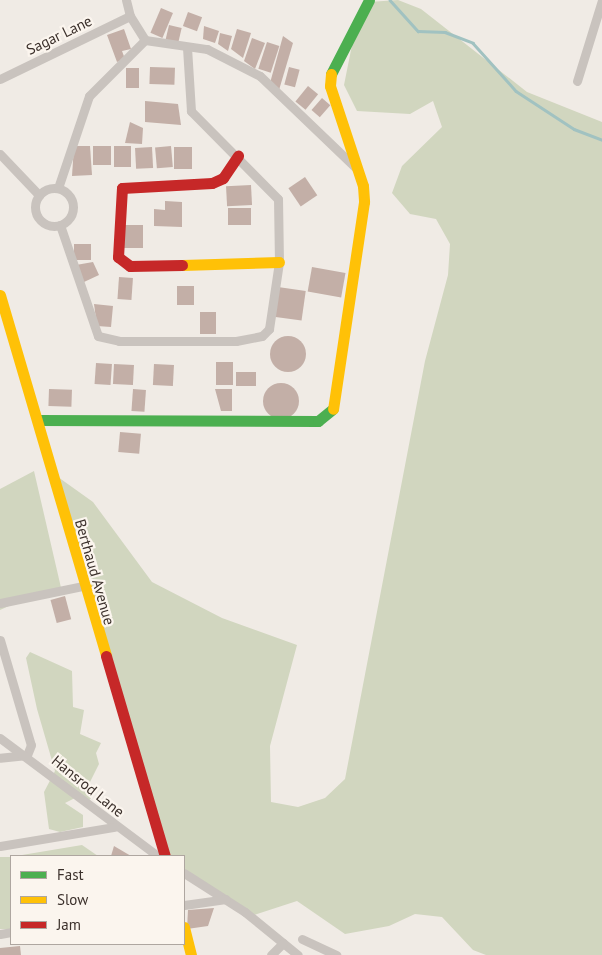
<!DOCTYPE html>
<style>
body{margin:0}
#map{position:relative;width:602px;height:955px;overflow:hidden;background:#f0ebe5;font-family:"PT Sans",sans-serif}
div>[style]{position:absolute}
.green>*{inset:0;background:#d1d6bf;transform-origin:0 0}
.stream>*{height:2.5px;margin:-1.25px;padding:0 1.25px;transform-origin:1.25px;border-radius:1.25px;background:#a1c2c1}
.building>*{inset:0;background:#c3afa7;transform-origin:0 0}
.round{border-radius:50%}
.street>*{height:9px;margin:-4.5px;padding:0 4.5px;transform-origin:4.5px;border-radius:4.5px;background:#c9c3be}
.street>.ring{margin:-4.5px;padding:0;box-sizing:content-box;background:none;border:9px solid #c9c3be;border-radius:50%}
.fast>*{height:11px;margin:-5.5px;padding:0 5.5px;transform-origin:5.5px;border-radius:5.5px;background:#4caf50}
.slow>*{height:11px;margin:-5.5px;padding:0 5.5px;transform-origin:5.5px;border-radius:5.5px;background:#ffc107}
.jam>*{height:11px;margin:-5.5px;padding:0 5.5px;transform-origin:5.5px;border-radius:5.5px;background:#c62828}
span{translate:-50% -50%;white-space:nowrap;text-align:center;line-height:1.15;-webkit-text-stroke:4.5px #fbf5ee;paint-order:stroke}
.street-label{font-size:15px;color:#3b302b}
.legend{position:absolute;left:10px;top:855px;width:175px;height:90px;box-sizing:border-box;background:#fbf5ee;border:1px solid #aea6a0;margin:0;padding:6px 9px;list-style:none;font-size:15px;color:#3b302b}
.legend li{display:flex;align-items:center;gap:10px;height:25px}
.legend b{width:25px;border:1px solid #aea6a0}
</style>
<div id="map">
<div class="green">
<div style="clip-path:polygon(398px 0,421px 9px,527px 92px,602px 122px,602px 955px,486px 955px,473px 950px,442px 917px,415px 914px,389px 926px,345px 934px,297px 901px,254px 915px,184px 872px,184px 856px,166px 856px,58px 477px,93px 502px,152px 582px,222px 618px,297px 645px,270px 746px,271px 802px,298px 807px,325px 798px,345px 779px,425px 361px,448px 275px,450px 244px,436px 219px,410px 214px,392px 193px,402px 166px,442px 127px,433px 101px,410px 114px,357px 111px,344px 85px,355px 30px,369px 2px)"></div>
<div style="clip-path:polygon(34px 471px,62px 592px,31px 596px,0 610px,0 489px)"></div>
<div style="clip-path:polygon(30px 652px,72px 671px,73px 707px,84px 710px,80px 734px,101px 743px,96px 753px,99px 764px,88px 786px,92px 797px,84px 806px,75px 798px,65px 803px,83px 815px,83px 827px,60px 832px,49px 829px,44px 792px,55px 771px,37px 709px,26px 658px)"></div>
<div style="clip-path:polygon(82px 845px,98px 856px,16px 856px)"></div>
<div style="left:11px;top:857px;width:72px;height:11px;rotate:90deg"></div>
</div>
<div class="stream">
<div style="left:390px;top:0;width:42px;rotate:47.9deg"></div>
<div style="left:418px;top:31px;width:27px;rotate:2deg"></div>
<div style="left:445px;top:32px;width:30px;rotate:21deg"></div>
<div style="left:473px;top:43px;width:64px;rotate:48.1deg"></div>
<div style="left:516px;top:91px;width:69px;rotate:33.2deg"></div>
<div style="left:574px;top:129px;width:30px;rotate:21deg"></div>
</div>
<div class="building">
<div style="left:161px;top:8px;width:13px;height:27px;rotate:23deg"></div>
<div style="left:188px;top:12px;width:15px;height:15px;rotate:20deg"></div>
<div style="left:169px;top:25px;width:13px;height:15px;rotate:13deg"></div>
<div style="clip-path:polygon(204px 26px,219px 31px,215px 43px,203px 39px)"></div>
<div style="clip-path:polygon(124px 29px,131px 49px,122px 51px,125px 59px,117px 62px,107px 35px)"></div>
<div style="clip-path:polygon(237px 29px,251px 33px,243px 58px,231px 49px)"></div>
<div style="clip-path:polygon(220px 33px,232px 36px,228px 51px,218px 44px)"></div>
<div style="clip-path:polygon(283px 36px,293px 43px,279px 90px,270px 83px)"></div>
<div style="clip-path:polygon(252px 38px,265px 43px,255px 69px,244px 61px)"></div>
<div style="left:267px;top:42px;width:13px;height:28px;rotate:18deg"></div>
<div style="left:150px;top:67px;width:25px;height:17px;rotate:2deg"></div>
<div style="left:289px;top:67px;width:11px;height:18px;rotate:15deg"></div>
<div style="left:139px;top:68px;width:20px;height:13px;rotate:90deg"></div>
<div style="left:308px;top:86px;width:13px;height:20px;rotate:39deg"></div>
<div style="left:322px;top:98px;width:11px;height:16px;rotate:41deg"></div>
<div style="clip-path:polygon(145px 101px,178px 104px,181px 125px,145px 122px)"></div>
<div style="clip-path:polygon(130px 122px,143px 128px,142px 144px,125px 143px)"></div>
<div style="clip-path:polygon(74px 146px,90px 146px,92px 175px,72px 176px)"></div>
<div style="left:93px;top:146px;width:18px;height:19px"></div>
<div style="left:114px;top:146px;width:17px;height:21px"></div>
<div style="left:171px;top:146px;width:21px;height:16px;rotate:85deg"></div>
<div style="left:152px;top:147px;width:21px;height:17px;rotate:87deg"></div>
<div style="left:174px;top:147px;width:18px;height:22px"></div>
<div style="left:305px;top:177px;width:22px;height:20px;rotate:56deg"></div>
<div style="left:251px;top:185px;width:20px;height:25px;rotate:87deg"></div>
<div style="clip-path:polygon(165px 201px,182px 202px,182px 227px,154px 226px,154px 209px,165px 210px)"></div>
<div style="left:228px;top:208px;width:23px;height:17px"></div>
<div style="left:124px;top:225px;width:19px;height:23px"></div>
<div style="left:74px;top:244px;width:17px;height:16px"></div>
<div style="clip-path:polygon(93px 262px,99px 275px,84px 282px,76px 265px)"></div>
<div style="left:312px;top:267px;width:34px;height:25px;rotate:10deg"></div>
<div style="left:119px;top:277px;width:14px;height:22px;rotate:4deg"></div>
<div style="left:177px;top:286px;width:17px;height:19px"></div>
<div style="left:278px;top:287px;width:28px;height:30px;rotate:8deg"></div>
<div style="clip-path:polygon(94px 304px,113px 306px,111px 327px,97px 326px)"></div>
<div style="left:200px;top:312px;width:16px;height:22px"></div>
<div class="round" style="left:270px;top:336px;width:36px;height:36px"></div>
<div style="left:216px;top:362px;width:17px;height:23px"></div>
<div style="left:96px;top:363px;width:16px;height:21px;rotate:4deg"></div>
<div style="left:114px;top:364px;width:20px;height:20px;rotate:3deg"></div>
<div style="left:154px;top:364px;width:20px;height:21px;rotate:3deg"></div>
<div style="left:236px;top:372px;width:20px;height:14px"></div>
<div class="round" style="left:263px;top:383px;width:36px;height:36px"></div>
<div style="left:49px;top:389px;width:23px;height:17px;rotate:2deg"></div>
<div style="left:133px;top:389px;width:13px;height:22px;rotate:4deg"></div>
<div style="clip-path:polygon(215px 389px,232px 389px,232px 411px,221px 411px)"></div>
<div style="left:120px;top:432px;width:21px;height:20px;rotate:5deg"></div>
<div style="left:65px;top:596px;width:24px;height:15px;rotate:75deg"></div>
<div style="clip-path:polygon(114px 846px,131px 856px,111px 856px)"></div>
<div style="clip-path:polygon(214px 908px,208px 926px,187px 929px,188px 910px)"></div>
<div style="clip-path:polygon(20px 946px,21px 955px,0 955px,0 948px)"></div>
</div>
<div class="street">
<div style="left:126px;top:0;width:16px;rotate:76deg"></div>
<div style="left:130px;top:16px;width:28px;rotate:58deg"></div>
<div style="left:145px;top:40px;width:63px;rotate:8.3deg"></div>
<div style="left:207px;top:49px;width:59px;rotate:27deg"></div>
<div style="left:260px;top:76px;width:133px;rotate:43.8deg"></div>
<div style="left:0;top:79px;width:144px;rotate:-25.9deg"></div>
<div style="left:577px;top:81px;width:85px;rotate:-72.8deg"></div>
<div style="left:0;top:154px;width:57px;rotate:46.4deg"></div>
<div class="ring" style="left:35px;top:188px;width:29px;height:29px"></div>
<div style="left:58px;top:188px;width:97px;rotate:-71.4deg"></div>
<div style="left:89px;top:96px;width:79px;rotate:-45deg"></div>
<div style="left:60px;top:225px;width:117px;rotate:71.1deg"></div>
<div style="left:98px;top:336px;width:22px;rotate:13deg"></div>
<div style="left:119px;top:341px;width:117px"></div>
<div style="left:236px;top:341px;width:26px;rotate:-11deg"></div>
<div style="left:262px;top:336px;width:10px;rotate:-45deg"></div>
<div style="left:269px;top:329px;width:68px;rotate:-81.5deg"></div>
<div style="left:279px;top:262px;width:63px;rotate:-90.9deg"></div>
<div style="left:278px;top:199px;width:124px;rotate:-134.7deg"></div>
<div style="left:191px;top:111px;width:64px;rotate:-93.6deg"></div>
<div style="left:0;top:603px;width:85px;rotate:-11.6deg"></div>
<div style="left:0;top:640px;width:109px;rotate:73.6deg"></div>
<div style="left:31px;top:745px;width:11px;rotate:112deg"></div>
<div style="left:27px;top:755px;width:27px;rotate:174deg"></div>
<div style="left:0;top:738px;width:197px;rotate:36.8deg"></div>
<div style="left:0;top:846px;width:116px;rotate:-9.5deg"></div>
<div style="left:184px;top:873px;width:72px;rotate:32.6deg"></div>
<div style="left:245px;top:912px;width:68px;rotate:39.1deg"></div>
<div style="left:184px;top:905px;width:42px;rotate:-8.1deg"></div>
<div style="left:0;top:934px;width:11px;rotate:-10deg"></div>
<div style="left:302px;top:939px;width:38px;rotate:25deg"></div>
<div style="left:271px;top:955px;width:17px;rotate:-45deg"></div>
</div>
<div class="fast">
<div style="left:331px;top:74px;width:83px;rotate:-62.8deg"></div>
<div style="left:38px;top:420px;width:280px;rotate:0.2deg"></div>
<div style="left:318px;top:421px;width:19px;rotate:-39deg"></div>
</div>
<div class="slow">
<div style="left:331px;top:74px;width:12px;rotate:95deg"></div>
<div style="left:330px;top:86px;width:105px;rotate:71.7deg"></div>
<div style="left:363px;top:186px;width:16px;rotate:86deg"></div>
<div style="left:364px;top:202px;width:209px;rotate:98.5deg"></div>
<div style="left:182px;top:265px;width:97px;rotate:-1.8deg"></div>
<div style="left:0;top:295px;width:376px;rotate:73.6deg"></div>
<div style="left:184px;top:927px;width:29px;rotate:76deg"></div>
</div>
<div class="jam">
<div style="left:182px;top:265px;width:52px;rotate:178.9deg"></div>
<div style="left:130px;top:266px;width:15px;rotate:-143deg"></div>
<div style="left:118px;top:257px;width:69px;rotate:-86.7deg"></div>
<div style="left:122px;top:188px;width:90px;rotate:-3.2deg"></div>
<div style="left:212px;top:183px;width:12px;rotate:-24deg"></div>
<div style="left:223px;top:178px;width:27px;rotate:-56deg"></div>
<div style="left:106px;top:656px;width:209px;rotate:73.6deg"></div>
</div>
<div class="street-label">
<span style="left:59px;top:35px;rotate:-26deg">Sagar Lane</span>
<span style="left:95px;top:572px;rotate:74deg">Berthaud Avenue</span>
<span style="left:88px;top:786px;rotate:39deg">Hansrod Lane</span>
</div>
<ul class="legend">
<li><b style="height:6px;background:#4caf50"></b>Fast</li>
<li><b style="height:6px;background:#ffc107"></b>Slow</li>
<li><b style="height:6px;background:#c62828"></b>Jam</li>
</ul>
</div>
